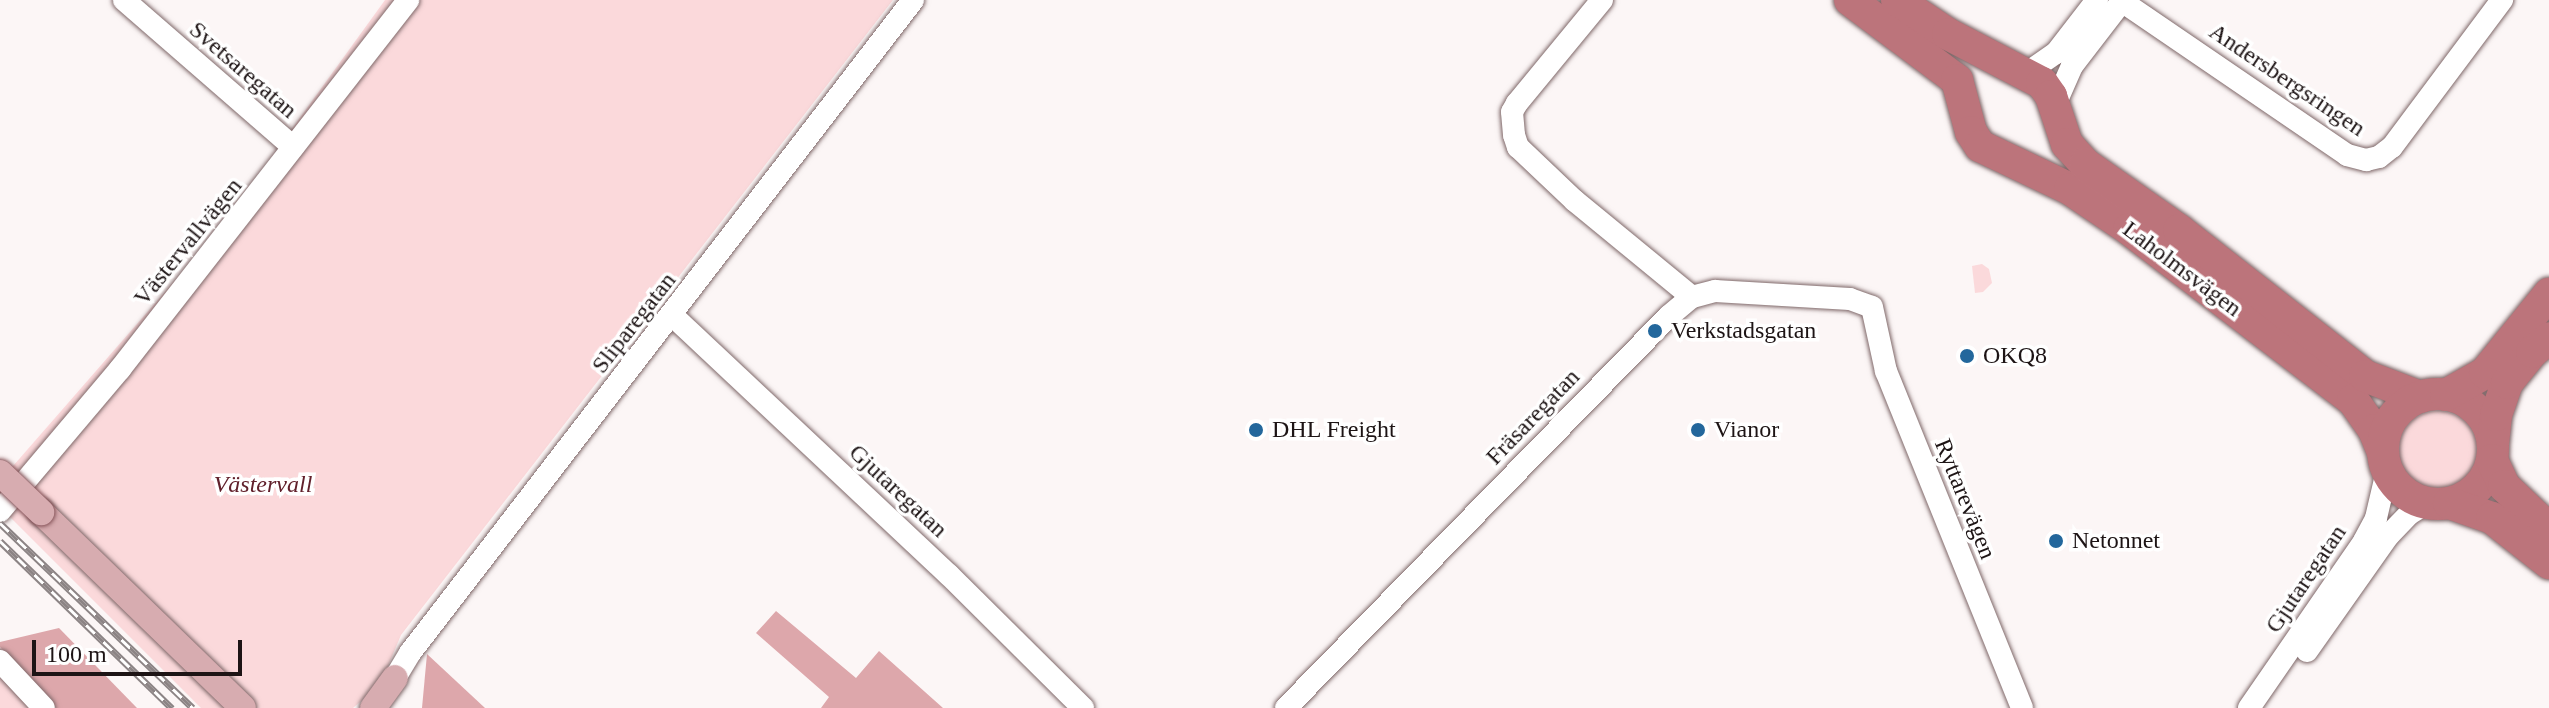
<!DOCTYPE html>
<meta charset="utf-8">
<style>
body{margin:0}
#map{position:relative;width:2549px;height:708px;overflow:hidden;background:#fcf6f6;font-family:"Times New Roman",serif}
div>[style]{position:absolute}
.green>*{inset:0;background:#fbd9db}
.round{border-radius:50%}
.forest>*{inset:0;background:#dda7ab}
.roads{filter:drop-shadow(0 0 2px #7f6869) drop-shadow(0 0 2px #7f6869)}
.minor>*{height:22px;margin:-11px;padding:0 11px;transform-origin:11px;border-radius:11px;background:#fff}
.major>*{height:26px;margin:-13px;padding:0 13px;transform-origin:13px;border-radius:13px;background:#d7acb0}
.highway>*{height:32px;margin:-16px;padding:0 16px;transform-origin:16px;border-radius:16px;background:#bc747b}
.highway>.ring{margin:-16px;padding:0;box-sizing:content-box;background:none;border:32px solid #bc747b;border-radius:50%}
.rail>*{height:7px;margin-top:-3.5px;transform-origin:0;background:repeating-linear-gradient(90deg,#fff 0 12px,#8c8485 0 24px);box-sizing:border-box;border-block:2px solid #8c8485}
.bridges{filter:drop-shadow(0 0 2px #845257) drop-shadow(0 0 2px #845257)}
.major-bridge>*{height:26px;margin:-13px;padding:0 13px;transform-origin:13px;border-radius:13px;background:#d7acb0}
.dots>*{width:22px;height:22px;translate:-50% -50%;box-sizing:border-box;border:4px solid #fff;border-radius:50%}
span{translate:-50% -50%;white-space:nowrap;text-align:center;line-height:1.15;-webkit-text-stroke:7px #fff;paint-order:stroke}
.street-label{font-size:24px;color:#1d1415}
.poi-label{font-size:24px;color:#1d1415}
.left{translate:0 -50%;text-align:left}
.park-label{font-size:24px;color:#61202b;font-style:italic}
.scale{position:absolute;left:32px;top:640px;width:210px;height:36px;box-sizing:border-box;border:4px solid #1d1415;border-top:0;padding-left:10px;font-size:24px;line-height:28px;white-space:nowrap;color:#1d1415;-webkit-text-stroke:6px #fff;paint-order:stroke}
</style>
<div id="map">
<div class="green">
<div style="clip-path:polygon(385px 0,893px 0,401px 635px,380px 685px,353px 708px,201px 708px,0 507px,0 481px,218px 231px)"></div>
<div style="clip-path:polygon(1982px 264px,1989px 269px,1992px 283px,1983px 292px,1975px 293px,1972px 266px)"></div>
<div class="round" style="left:2399px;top:411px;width:78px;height:78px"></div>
<div style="clip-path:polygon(0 647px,56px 708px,0 708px)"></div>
</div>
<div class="forest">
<div style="clip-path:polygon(776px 611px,856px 678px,879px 651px,943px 708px,821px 708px,829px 697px,756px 633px)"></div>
<div style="clip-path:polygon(59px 628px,137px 708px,56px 708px,0 647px,0 642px)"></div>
<div style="clip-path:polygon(427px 654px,485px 708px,422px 708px)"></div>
</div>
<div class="roads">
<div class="minor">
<div style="left:124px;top:0;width:224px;rotate:41deg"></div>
<div style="left:1602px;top:0;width:134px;rotate:129.5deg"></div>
<div style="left:1517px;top:103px;width:10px;rotate:119deg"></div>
<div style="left:1512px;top:112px;width:23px;rotate:85deg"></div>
<div style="left:1514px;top:135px;width:13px;rotate:72deg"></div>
<div style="left:1518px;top:147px;width:79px;rotate:43.5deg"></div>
<div style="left:1575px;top:201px;width:151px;rotate:39.4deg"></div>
<div style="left:2120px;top:0;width:275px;rotate:34.3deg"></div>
<div style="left:2347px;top:155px;width:20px;rotate:15deg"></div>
<div style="left:2366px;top:160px;width:13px;rotate:-13deg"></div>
<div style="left:2379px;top:157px;width:16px;rotate:-38deg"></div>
<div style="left:2392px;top:147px;width:184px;rotate:-53.2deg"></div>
<div style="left:2027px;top:73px;width:35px;rotate:-35deg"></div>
<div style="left:2056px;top:53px;width:67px;rotate:-52.3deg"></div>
<div style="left:2054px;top:107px;width:45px;rotate:-66.3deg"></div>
<div style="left:2072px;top:66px;width:82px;rotate:-52.4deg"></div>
<div style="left:673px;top:316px;width:378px;rotate:43.2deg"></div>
<div style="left:949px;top:575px;width:189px;rotate:44.8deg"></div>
<div style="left:0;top:511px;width:186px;rotate:-49.8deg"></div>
<div style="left:120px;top:369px;width:468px;rotate:-52deg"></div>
<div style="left:2307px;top:651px;width:141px;rotate:-54.8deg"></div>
<div style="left:2388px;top:536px;width:30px;rotate:-46deg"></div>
<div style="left:2409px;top:514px;width:21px;rotate:-31deg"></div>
<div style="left:0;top:661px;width:64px;rotate:46.9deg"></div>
<div style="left:395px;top:678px;width:29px;rotate:-59deg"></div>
<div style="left:410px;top:653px;width:824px;rotate:-52.39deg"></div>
<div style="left:1286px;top:708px;width:548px;rotate:-45.67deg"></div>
<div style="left:1669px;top:316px;width:30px;rotate:-40deg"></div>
<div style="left:1692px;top:297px;width:24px;rotate:-15deg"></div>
<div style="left:1715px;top:291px;width:135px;rotate:3.4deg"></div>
<div style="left:1850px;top:299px;width:23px;rotate:20deg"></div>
<div style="left:1872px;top:307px;width:66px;rotate:77.7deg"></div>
<div style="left:1886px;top:371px;width:363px;rotate:68deg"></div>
<div style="left:2249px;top:708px;width:203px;rotate:-55.4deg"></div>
<div style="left:2364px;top:541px;width:26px;rotate:-62deg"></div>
<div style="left:2376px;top:518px;width:48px;rotate:-76.8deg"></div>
</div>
<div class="major">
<div style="left:41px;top:512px;width:281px;rotate:44.1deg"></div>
<div style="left:373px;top:708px;width:37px;rotate:-54deg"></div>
</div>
<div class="highway">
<div style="left:1850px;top:0;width:134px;rotate:36.8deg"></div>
<div style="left:1957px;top:80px;width:54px;rotate:74.9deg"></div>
<div style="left:1971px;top:132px;width:17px;rotate:57deg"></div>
<div style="left:1980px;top:146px;width:100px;rotate:25.5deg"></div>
<div style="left:2070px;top:189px;width:71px;rotate:34.1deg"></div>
<div style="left:2129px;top:229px;width:282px;rotate:37.4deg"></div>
<div style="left:2353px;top:400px;width:37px;rotate:55deg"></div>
<div style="left:2374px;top:430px;width:24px;rotate:68deg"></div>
<div style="left:1897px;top:0;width:61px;rotate:33.7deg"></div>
<div style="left:1948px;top:34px;width:106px;rotate:27.5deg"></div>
<div style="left:2042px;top:83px;width:16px;rotate:55deg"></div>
<div style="left:2051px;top:96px;width:51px;rotate:71.6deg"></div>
<div style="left:2067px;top:144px;width:27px;rotate:48deg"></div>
<div style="left:2085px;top:164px;width:115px;rotate:35.1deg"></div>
<div style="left:2179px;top:230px;width:236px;rotate:38.1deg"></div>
<div style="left:2365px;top:376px;width:59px;rotate:20.9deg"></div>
<div class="ring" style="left:2383px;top:394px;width:78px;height:78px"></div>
<div style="left:2446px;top:395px;width:45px;rotate:-29.4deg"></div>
<div style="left:2485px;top:373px;width:102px;rotate:-51deg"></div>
<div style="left:2493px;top:444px;width:29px;rotate:-84deg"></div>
<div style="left:2496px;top:415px;width:34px;rotate:-71deg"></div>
<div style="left:2507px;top:383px;width:40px;rotate:-51deg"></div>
<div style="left:2532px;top:352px;width:22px;rotate:-39deg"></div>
<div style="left:2492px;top:460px;width:29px;rotate:65deg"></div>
<div style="left:2504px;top:486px;width:62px;rotate:43.7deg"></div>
<div style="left:2449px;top:503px;width:46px;rotate:19.2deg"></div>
<div style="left:2492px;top:518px;width:73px;rotate:38.3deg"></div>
</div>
</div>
<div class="rail">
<div style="left:0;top:523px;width:267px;rotate:43.8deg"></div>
<div style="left:0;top:541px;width:240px;rotate:44.2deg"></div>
</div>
<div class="bridges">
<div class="major-bridge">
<div style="left:0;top:473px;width:57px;rotate:43.6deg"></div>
</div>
</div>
<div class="dots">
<div style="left:1655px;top:331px;background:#23679c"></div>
<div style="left:1967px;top:356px;background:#23679c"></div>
<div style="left:1256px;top:430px;background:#23679c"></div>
<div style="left:1698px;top:430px;background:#23679c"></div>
<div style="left:2056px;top:541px;background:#23679c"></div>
</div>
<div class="street-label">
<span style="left:243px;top:70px;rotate:41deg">Svetsaregatan</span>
<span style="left:2287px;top:80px;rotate:34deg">Andersbergsringen</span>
<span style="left:188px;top:242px;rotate:-51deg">Västervallvägen</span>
<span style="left:2182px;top:269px;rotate:37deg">Laholmsvägen</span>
<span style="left:634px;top:323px;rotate:-52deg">Sliparegatan</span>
<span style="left:1533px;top:417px;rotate:-46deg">Fräsaregatan</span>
<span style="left:898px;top:491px;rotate:43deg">Gjutaregatan</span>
<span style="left:1965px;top:499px;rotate:68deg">Ryttarevägen</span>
<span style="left:2306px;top:579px;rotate:-56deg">Gjutaregatan</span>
</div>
<div class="poi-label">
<span class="left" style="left:1671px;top:331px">Verkstadsgatan</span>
<span class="left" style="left:1983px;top:356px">OKQ8</span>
<span class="left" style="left:1272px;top:430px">DHL Freight</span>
<span class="left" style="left:1714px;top:430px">Vianor</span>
<span class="left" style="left:2072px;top:541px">Netonnet</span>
</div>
<div class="park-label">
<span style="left:263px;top:485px">Västervall</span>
</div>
<div class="scale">100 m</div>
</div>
